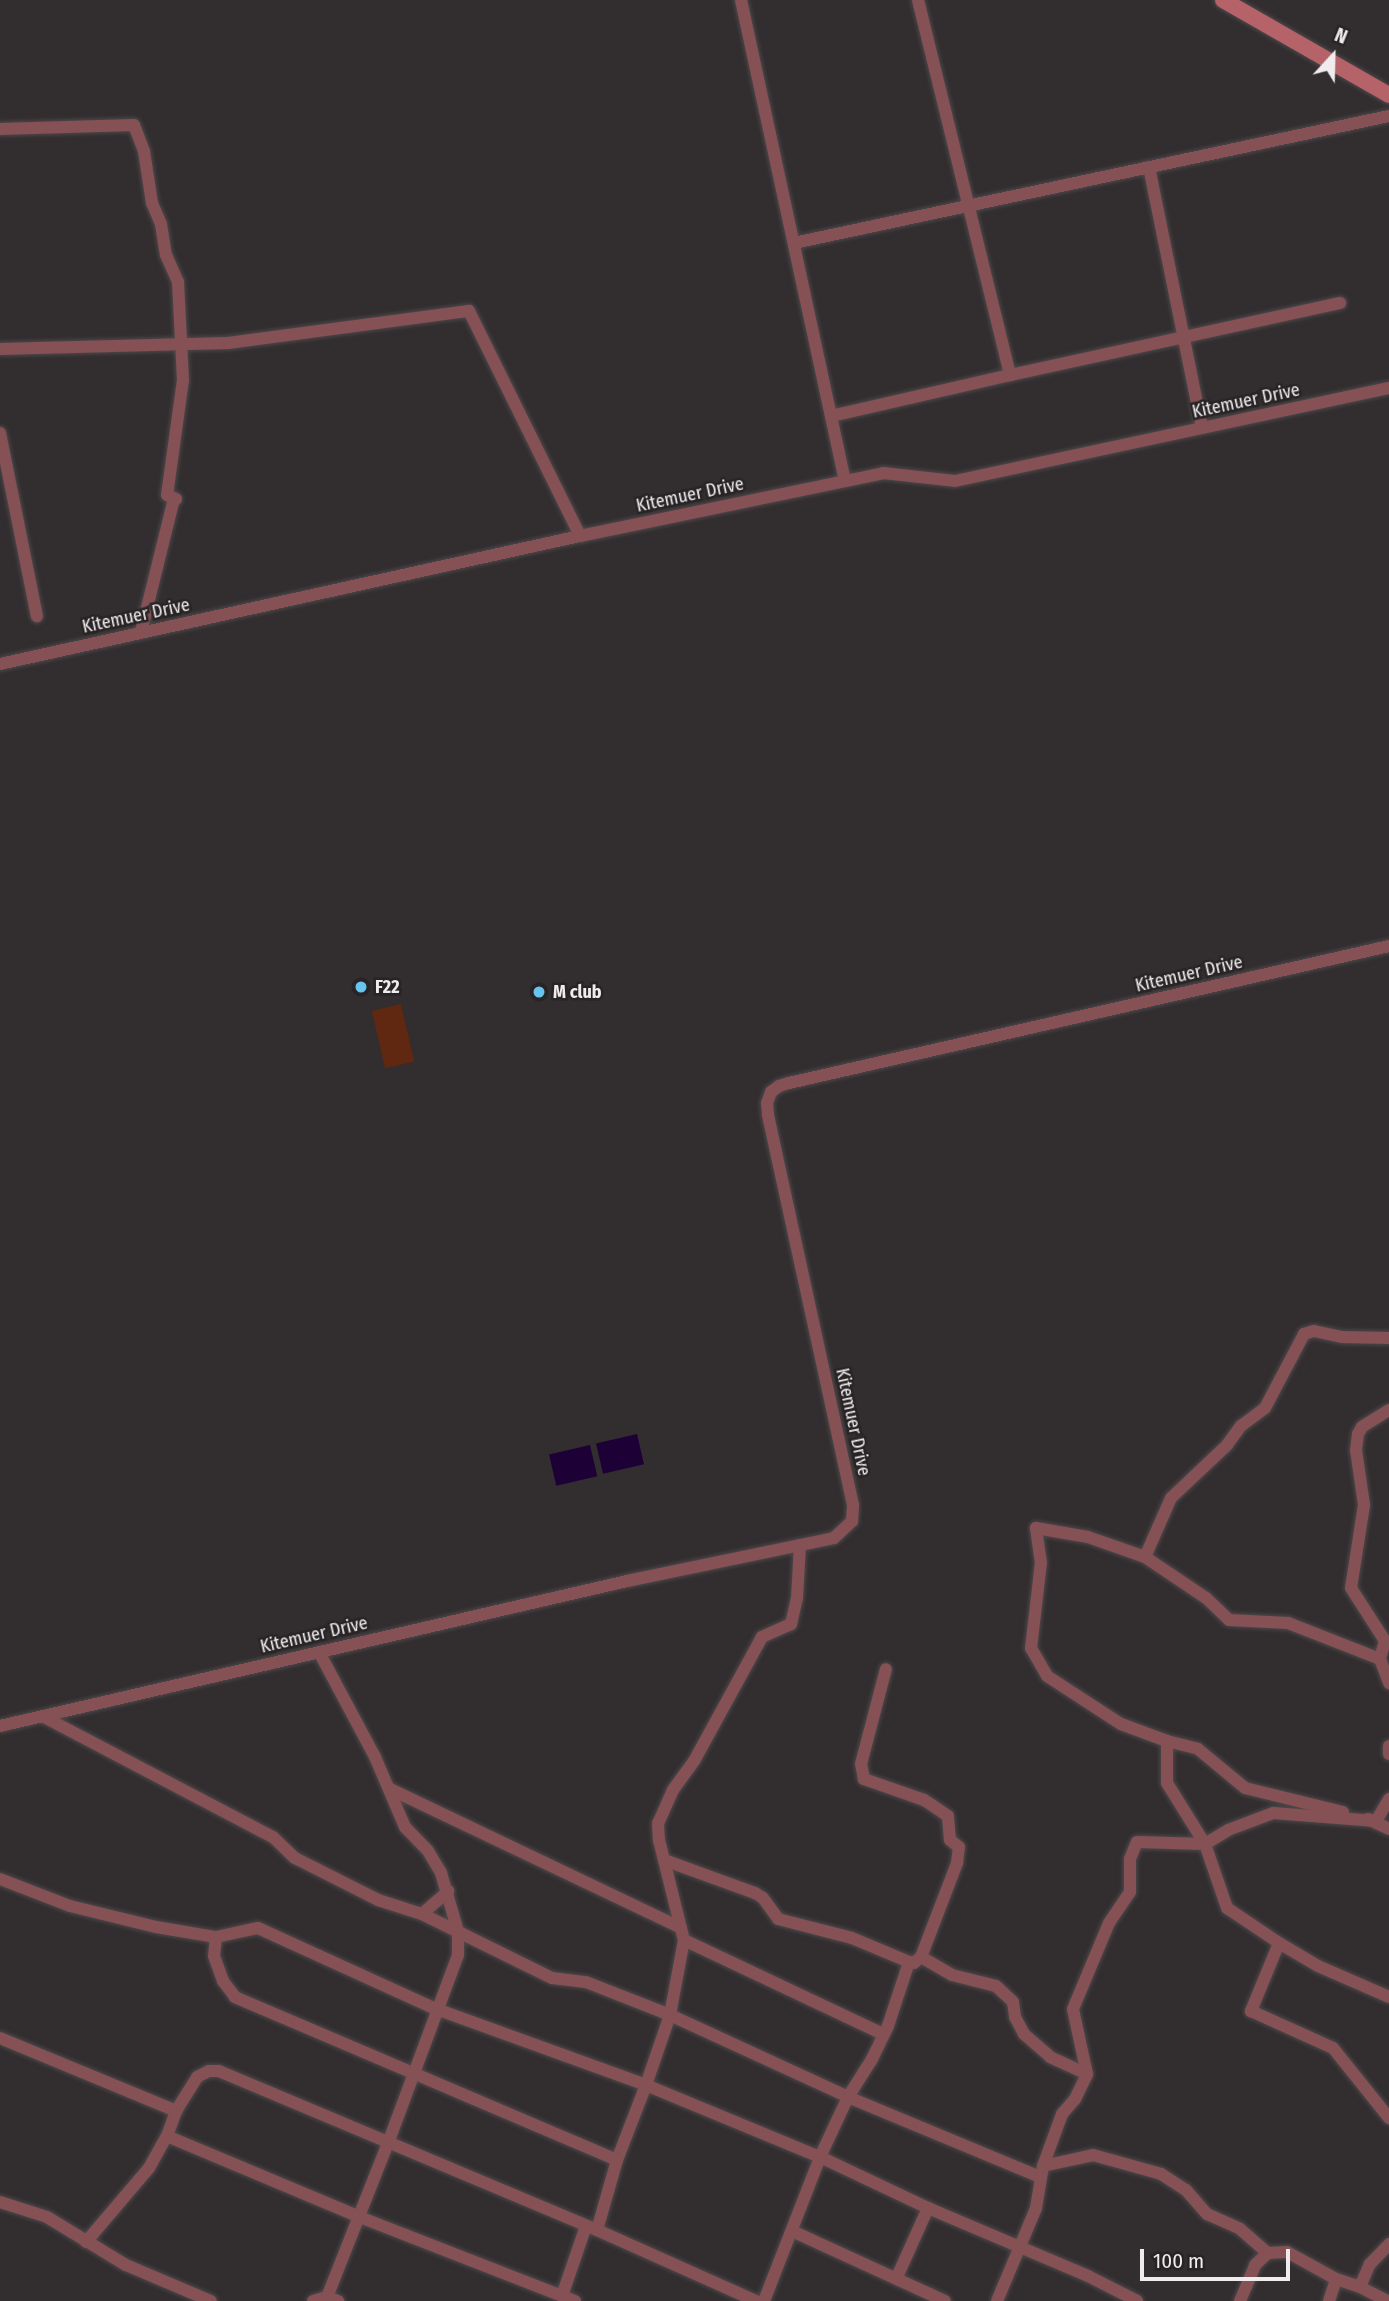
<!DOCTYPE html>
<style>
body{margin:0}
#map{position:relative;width:1389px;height:2301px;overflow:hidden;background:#322d2f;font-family:"Fira Sans Condensed",sans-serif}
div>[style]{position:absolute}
.green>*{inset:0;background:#602711;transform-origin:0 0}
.water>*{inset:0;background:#1d0035;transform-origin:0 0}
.roads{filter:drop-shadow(0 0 2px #4d484a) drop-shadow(0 0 2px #4d484a)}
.street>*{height:12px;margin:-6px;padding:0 6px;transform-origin:6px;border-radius:6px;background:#865154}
.secondary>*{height:16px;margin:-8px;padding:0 8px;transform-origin:8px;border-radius:8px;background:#b56268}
.dots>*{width:19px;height:19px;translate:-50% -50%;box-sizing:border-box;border:4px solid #282425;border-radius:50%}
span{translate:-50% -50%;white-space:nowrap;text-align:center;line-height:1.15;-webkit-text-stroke:5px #282425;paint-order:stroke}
.street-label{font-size:18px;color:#f0ecee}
.poi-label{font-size:18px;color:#f0ecee;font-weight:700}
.left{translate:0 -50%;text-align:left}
.north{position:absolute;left:1298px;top:21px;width:70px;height:70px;-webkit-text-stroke:5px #282425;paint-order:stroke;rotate:22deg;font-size:19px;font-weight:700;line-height:28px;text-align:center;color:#f0ecee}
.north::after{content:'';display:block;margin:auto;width:24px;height:32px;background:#f0ecee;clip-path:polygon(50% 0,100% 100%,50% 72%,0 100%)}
.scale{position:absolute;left:1140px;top:2249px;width:150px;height:32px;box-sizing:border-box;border:4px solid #f0ecee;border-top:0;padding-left:9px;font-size:21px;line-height:24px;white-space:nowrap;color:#f0ecee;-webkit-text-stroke:5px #282425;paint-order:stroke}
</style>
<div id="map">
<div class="green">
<div style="left:401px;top:1004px;width:59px;height:30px;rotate:77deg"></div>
</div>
<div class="water">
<div style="left:637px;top:1434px;width:31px;height:42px;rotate:77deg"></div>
<div style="left:590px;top:1445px;width:32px;height:42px;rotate:77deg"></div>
</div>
<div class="roads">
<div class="street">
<div style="left:741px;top:0;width:492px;rotate:77.8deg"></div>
<div style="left:918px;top:0;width:386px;rotate:76.2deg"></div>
<div style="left:1010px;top:375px;width:338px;rotate:-12.3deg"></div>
<div style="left:0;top:129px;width:134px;rotate:-1.7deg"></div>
<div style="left:134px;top:125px;width:28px;rotate:69deg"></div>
<div style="left:144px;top:151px;width:53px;rotate:81.3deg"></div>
<div style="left:152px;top:203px;width:23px;rotate:67deg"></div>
<div style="left:161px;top:224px;width:31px;rotate:81deg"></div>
<div style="left:166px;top:255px;width:30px;rotate:66deg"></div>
<div style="left:178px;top:282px;width:98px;rotate:87.1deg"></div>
<div style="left:183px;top:380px;width:116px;rotate:97.9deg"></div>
<div style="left:167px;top:495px;width:10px;rotate:24deg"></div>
<div style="left:1149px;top:167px;width:266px;rotate:78.5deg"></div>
<div style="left:794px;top:243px;width:608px;rotate:-12.05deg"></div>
<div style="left:0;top:349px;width:228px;rotate:-1.5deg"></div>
<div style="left:228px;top:343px;width:243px;rotate:-7.6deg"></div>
<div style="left:469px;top:311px;width:251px;rotate:63.7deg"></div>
<div style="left:831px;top:416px;width:184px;rotate:-12.9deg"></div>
<div style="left:0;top:433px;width:187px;rotate:78.6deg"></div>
<div style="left:141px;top:632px;width:137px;rotate:-76.1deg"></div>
<div style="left:0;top:664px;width:594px;rotate:-12.45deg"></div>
<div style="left:580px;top:536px;width:309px;rotate:-11.7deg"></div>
<div style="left:883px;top:473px;width:72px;rotate:6.3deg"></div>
<div style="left:955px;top:481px;width:444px;rotate:-12.1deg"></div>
<div style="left:1389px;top:1410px;width:32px;rotate:148deg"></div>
<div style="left:1362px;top:1427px;width:8px;rotate:120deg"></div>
<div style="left:1358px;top:1434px;width:16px;rotate:97deg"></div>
<div style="left:1356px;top:1450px;width:56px;rotate:81.7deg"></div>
<div style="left:1364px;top:1505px;width:84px;rotate:98.9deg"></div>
<div style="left:1351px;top:1588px;width:63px;rotate:57.3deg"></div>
<div style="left:1385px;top:1641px;width:4px;rotate:14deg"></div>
<div style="left:800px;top:1545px;width:53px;rotate:93.2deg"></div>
<div style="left:797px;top:1598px;width:27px;rotate:103deg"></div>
<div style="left:791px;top:1624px;width:32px;rotate:156deg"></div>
<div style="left:762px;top:1637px;width:141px;rotate:118.7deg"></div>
<div style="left:694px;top:1761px;width:36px;rotate:126deg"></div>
<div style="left:673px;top:1790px;width:36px;rotate:114deg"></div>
<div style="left:658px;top:1823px;width:17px;rotate:87deg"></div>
<div style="left:659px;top:1840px;width:103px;rotate:76deg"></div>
<div style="left:684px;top:1940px;width:76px;rotate:100.6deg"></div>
<div style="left:670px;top:2015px;width:196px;rotate:24.7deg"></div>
<div style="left:848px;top:2097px;width:208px;rotate:22.6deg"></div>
<div style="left:1145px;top:1557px;width:64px;rotate:-66.2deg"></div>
<div style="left:1171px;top:1498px;width:77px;rotate:-43.4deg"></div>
<div style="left:1227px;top:1445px;width:24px;rotate:-54deg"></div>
<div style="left:1241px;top:1426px;width:30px;rotate:-37deg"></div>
<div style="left:1265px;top:1408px;width:84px;rotate:-62.2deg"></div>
<div style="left:1304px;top:1334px;width:10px;rotate:-17deg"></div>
<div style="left:1314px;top:1331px;width:29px;rotate:12deg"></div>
<div style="left:1342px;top:1337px;width:47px;rotate:1.2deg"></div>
<div style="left:1385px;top:1641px;width:19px;rotate:106deg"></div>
<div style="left:1380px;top:1659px;width:26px;rotate:69deg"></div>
<div style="left:319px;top:1652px;width:119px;rotate:61.9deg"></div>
<div style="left:375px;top:1757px;width:76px;rotate:66.8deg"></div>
<div style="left:405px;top:1827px;width:33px;rotate:46deg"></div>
<div style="left:428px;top:1851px;width:26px;rotate:59deg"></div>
<div style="left:441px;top:1873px;width:60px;rotate:73.7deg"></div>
<div style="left:458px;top:1931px;width:24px;rotate:90deg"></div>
<div style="left:458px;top:1955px;width:201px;rotate:110.4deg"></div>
<div style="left:388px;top:2143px;width:166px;rotate:111.6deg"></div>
<div style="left:327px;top:2297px;width:4px;rotate:76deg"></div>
<div style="left:1380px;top:1659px;width:99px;rotate:-158.6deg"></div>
<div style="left:1288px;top:1623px;width:59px;rotate:-177.1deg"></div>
<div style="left:1229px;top:1620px;width:32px;rotate:-136deg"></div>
<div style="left:1206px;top:1598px;width:73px;rotate:-146.1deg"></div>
<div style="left:1145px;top:1557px;width:60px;rotate:-160.7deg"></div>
<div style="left:1088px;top:1537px;width:53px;rotate:-170.2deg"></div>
<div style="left:1036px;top:1528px;width:34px;rotate:82deg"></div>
<div style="left:1041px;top:1562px;width:87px;rotate:96.6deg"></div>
<div style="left:1031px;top:1648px;width:32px;rotate:60deg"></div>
<div style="left:1047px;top:1676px;width:88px;rotate:33deg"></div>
<div style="left:1121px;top:1724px;width:49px;rotate:20.3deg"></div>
<div style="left:1167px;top:1741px;width:42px;rotate:90deg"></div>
<div style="left:1167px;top:1783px;width:72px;rotate:58.1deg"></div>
<div style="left:1205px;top:1844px;width:68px;rotate:71deg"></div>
<div style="left:1227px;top:1908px;width:63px;rotate:33.9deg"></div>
<div style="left:1279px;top:1943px;width:74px;rotate:112.4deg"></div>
<div style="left:1251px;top:2011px;width:90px;rotate:24.3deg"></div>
<div style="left:1333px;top:2048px;width:90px;rotate:51.3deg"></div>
<div style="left:44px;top:1717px;width:259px;rotate:27.7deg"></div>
<div style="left:273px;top:1837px;width:30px;rotate:44deg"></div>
<div style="left:295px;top:1858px;width:93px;rotate:26.8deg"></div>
<div style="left:378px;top:1900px;width:46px;rotate:17.7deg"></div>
<div style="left:422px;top:1914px;width:35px;rotate:-41deg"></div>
<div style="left:0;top:1726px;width:644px;rotate:-13.02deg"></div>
<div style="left:627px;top:1581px;width:211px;rotate:-11.7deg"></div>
<div style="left:834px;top:1538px;width:25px;rotate:-43deg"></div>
<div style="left:852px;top:1521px;width:16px;rotate:-86deg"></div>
<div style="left:853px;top:1505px;width:400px;rotate:-102.3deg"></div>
<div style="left:768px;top:1114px;width:11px;rotate:-95deg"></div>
<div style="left:767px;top:1103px;width:12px;rotate:-70deg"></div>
<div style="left:771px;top:1092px;width:10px;rotate:-37deg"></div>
<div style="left:779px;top:1086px;width:10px;rotate:-17deg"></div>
<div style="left:789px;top:1083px;width:615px;rotate:-12.86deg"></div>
<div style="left:1167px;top:1741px;width:32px;rotate:14deg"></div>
<div style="left:1198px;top:1749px;width:61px;rotate:39.7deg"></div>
<div style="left:1245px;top:1788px;width:101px;rotate:13.8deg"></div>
<div style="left:1389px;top:1746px;width:8px;rotate:90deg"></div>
<div style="left:390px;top:1789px;width:322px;rotate:25.5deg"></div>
<div style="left:1368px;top:1819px;width:23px;rotate:25deg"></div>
<div style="left:1376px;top:1821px;width:26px;rotate:-59deg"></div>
<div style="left:664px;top:1860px;width:97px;rotate:19.9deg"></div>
<div style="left:755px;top:1893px;width:9px;rotate:32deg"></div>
<div style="left:763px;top:1898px;width:26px;rotate:54deg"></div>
<div style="left:778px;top:1919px;width:76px;rotate:14.4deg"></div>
<div style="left:852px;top:1938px;width:62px;rotate:22.8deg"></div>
<div style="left:0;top:1879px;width:75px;rotate:21.1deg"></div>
<div style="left:70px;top:1906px;width:89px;rotate:13.7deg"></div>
<div style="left:156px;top:1927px;width:61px;rotate:9.5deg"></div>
<div style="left:216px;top:1937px;width:19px;rotate:96deg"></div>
<div style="left:214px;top:1956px;width:27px;rotate:70deg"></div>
<div style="left:223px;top:1981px;width:20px;rotate:53deg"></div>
<div style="left:235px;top:1997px;width:415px;rotate:23.1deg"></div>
<div style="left:422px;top:1914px;width:145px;rotate:26.2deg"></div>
<div style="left:552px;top:1978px;width:34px;rotate:7deg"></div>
<div style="left:586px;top:1982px;width:90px;rotate:21.4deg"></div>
<div style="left:670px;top:2015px;width:74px;rotate:108.9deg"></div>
<div style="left:646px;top:2085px;width:188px;rotate:22.5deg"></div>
<div style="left:820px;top:2157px;width:119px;rotate:25.3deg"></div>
<div style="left:928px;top:2208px;width:174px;rotate:23deg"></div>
<div style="left:1088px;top:2276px;width:55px;rotate:27deg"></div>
<div style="left:216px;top:1937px;width:43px;rotate:-12.1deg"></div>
<div style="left:258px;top:1928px;width:196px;rotate:24.5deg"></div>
<div style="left:436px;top:2009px;width:223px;rotate:19.9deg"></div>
<div style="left:646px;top:2085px;width:80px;rotate:111.1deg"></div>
<div style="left:617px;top:2160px;width:73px;rotate:105.9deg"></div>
<div style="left:684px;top:1940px;width:220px;rotate:25.3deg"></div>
<div style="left:1279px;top:1943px;width:45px;rotate:30.5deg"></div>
<div style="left:1318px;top:1966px;width:77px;rotate:23.6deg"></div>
<div style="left:921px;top:1957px;width:36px;rotate:30deg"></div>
<div style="left:952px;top:1975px;width:45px;rotate:14deg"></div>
<div style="left:996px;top:1986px;width:23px;rotate:43deg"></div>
<div style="left:1013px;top:2002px;width:15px;rotate:82deg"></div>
<div style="left:1015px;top:2017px;width:19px;rotate:62deg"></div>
<div style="left:1024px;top:2034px;width:35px;rotate:41deg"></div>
<div style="left:1050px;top:2057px;width:41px;rotate:24.7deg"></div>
<div style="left:0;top:2038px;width:191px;rotate:22.5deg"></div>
<div style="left:167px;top:2136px;width:206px;rotate:22.8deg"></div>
<div style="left:357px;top:2216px;width:234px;rotate:21.3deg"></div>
<div style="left:1043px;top:2166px;width:51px;rotate:-12.4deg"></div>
<div style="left:1093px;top:2155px;width:71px;rotate:15.6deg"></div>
<div style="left:1161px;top:2174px;width:30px;rotate:33deg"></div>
<div style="left:1186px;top:2190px;width:32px;rotate:49deg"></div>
<div style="left:1207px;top:2214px;width:36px;rotate:24deg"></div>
<div style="left:1240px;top:2229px;width:37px;rotate:41deg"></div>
<div style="left:0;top:2202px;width:49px;rotate:17.7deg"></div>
<div style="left:47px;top:2217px;width:92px;rotate:31.3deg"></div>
<div style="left:126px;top:2265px;width:92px;rotate:23deg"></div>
<div style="left:792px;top:2231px;width:168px;rotate:24.6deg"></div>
<div style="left:86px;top:2242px;width:97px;rotate:-49.6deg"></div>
<div style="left:149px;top:2168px;width:37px;rotate:-61deg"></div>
<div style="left:167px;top:2136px;width:27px;rotate:-70deg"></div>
<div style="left:176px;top:2111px;width:40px;rotate:-58deg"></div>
<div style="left:197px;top:2077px;width:13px;rotate:-27deg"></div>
<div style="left:209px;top:2071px;width:10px"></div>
<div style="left:219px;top:2071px;width:410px;rotate:22.8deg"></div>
<div style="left:597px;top:2230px;width:174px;rotate:24.1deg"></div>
<div style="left:897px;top:2277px;width:76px;rotate:-65.8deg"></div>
<div style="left:1360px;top:2287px;width:31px;rotate:27deg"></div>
<div style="left:562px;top:2296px;width:74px;rotate:-71.1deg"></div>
<div style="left:313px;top:2301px;width:15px;rotate:-16deg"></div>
<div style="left:327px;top:2297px;width:12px;rotate:20deg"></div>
<div style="left:764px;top:2301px;width:155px;rotate:-68.7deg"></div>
<div style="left:820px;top:2157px;width:66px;rotate:-65deg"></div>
<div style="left:848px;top:2097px;width:45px;rotate:-57.7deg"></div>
<div style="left:872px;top:2059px;width:37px;rotate:-64deg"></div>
<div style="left:888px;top:2026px;width:67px;rotate:-71.8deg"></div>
<div style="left:909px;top:1962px;width:5px;rotate:11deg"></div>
<div style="left:914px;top:1963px;width:9px;rotate:-41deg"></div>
<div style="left:921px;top:1957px;width:101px;rotate:-69deg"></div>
<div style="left:957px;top:1863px;width:16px;rotate:-83deg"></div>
<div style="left:959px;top:1847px;width:11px;rotate:-142deg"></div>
<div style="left:950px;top:1840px;width:24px;rotate:-95deg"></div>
<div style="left:948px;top:1816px;width:29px;rotate:-146deg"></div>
<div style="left:924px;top:1800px;width:64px;rotate:-160.7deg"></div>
<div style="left:864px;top:1779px;width:15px;rotate:-101deg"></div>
<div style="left:861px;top:1764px;width:98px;rotate:-75.3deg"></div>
<div style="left:997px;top:2301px;width:101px;rotate:-67.2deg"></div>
<div style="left:1036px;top:2208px;width:43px;rotate:-80.5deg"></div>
<div style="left:1043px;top:2166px;width:55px;rotate:-69.9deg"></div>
<div style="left:1062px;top:2114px;width:20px;rotate:-49deg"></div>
<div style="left:1075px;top:2099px;width:28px;rotate:-64deg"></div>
<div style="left:1087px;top:2074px;width:66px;rotate:-102.2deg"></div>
<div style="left:1073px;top:2009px;width:93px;rotate:-67.3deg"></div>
<div style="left:1109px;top:1923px;width:37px;rotate:-56deg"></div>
<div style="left:1130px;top:1892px;width:33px;rotate:-90deg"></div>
<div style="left:1130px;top:1859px;width:18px;rotate:-68deg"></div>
<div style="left:1137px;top:1842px;width:68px;rotate:1.7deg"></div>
<div style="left:1205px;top:1844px;width:27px;rotate:-31deg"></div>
<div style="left:1228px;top:1830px;width:48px;rotate:-20.7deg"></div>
<div style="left:1273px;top:1813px;width:103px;rotate:4.4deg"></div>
<div style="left:1240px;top:2301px;width:39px;rotate:-67deg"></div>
<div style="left:1255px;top:2265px;width:18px;rotate:-43deg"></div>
<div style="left:1268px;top:2253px;width:19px;rotate:-3deg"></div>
<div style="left:1287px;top:2252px;width:56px;rotate:28.9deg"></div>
<div style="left:1336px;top:2279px;width:25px;rotate:18deg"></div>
<div style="left:1360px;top:2287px;width:25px;rotate:-67deg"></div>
<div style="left:1370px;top:2264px;width:28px;rotate:-46deg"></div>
<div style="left:1329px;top:2301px;width:23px;rotate:-72deg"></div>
</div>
<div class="secondary">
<div style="left:1223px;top:0;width:191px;rotate:29.8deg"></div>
</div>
</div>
<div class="dots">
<div style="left:361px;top:987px;background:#66c4ef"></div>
<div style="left:539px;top:992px;background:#66c4ef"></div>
</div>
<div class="street-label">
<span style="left:1246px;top:401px;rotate:-12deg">Kitemuer Drive</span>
<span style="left:690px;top:495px;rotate:-12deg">Kitemuer Drive</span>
<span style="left:136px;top:616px;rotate:-12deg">Kitemuer Drive</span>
<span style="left:1189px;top:974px;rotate:-13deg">Kitemuer Drive</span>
<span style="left:853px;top:1422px;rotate:78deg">Kitemuer Drive</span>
<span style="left:314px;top:1635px;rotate:-13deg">Kitemuer Drive</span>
</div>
<div class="poi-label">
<span class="left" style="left:375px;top:987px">F22</span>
<span class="left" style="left:553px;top:992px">M club</span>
</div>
<div class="north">N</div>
<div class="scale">100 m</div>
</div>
